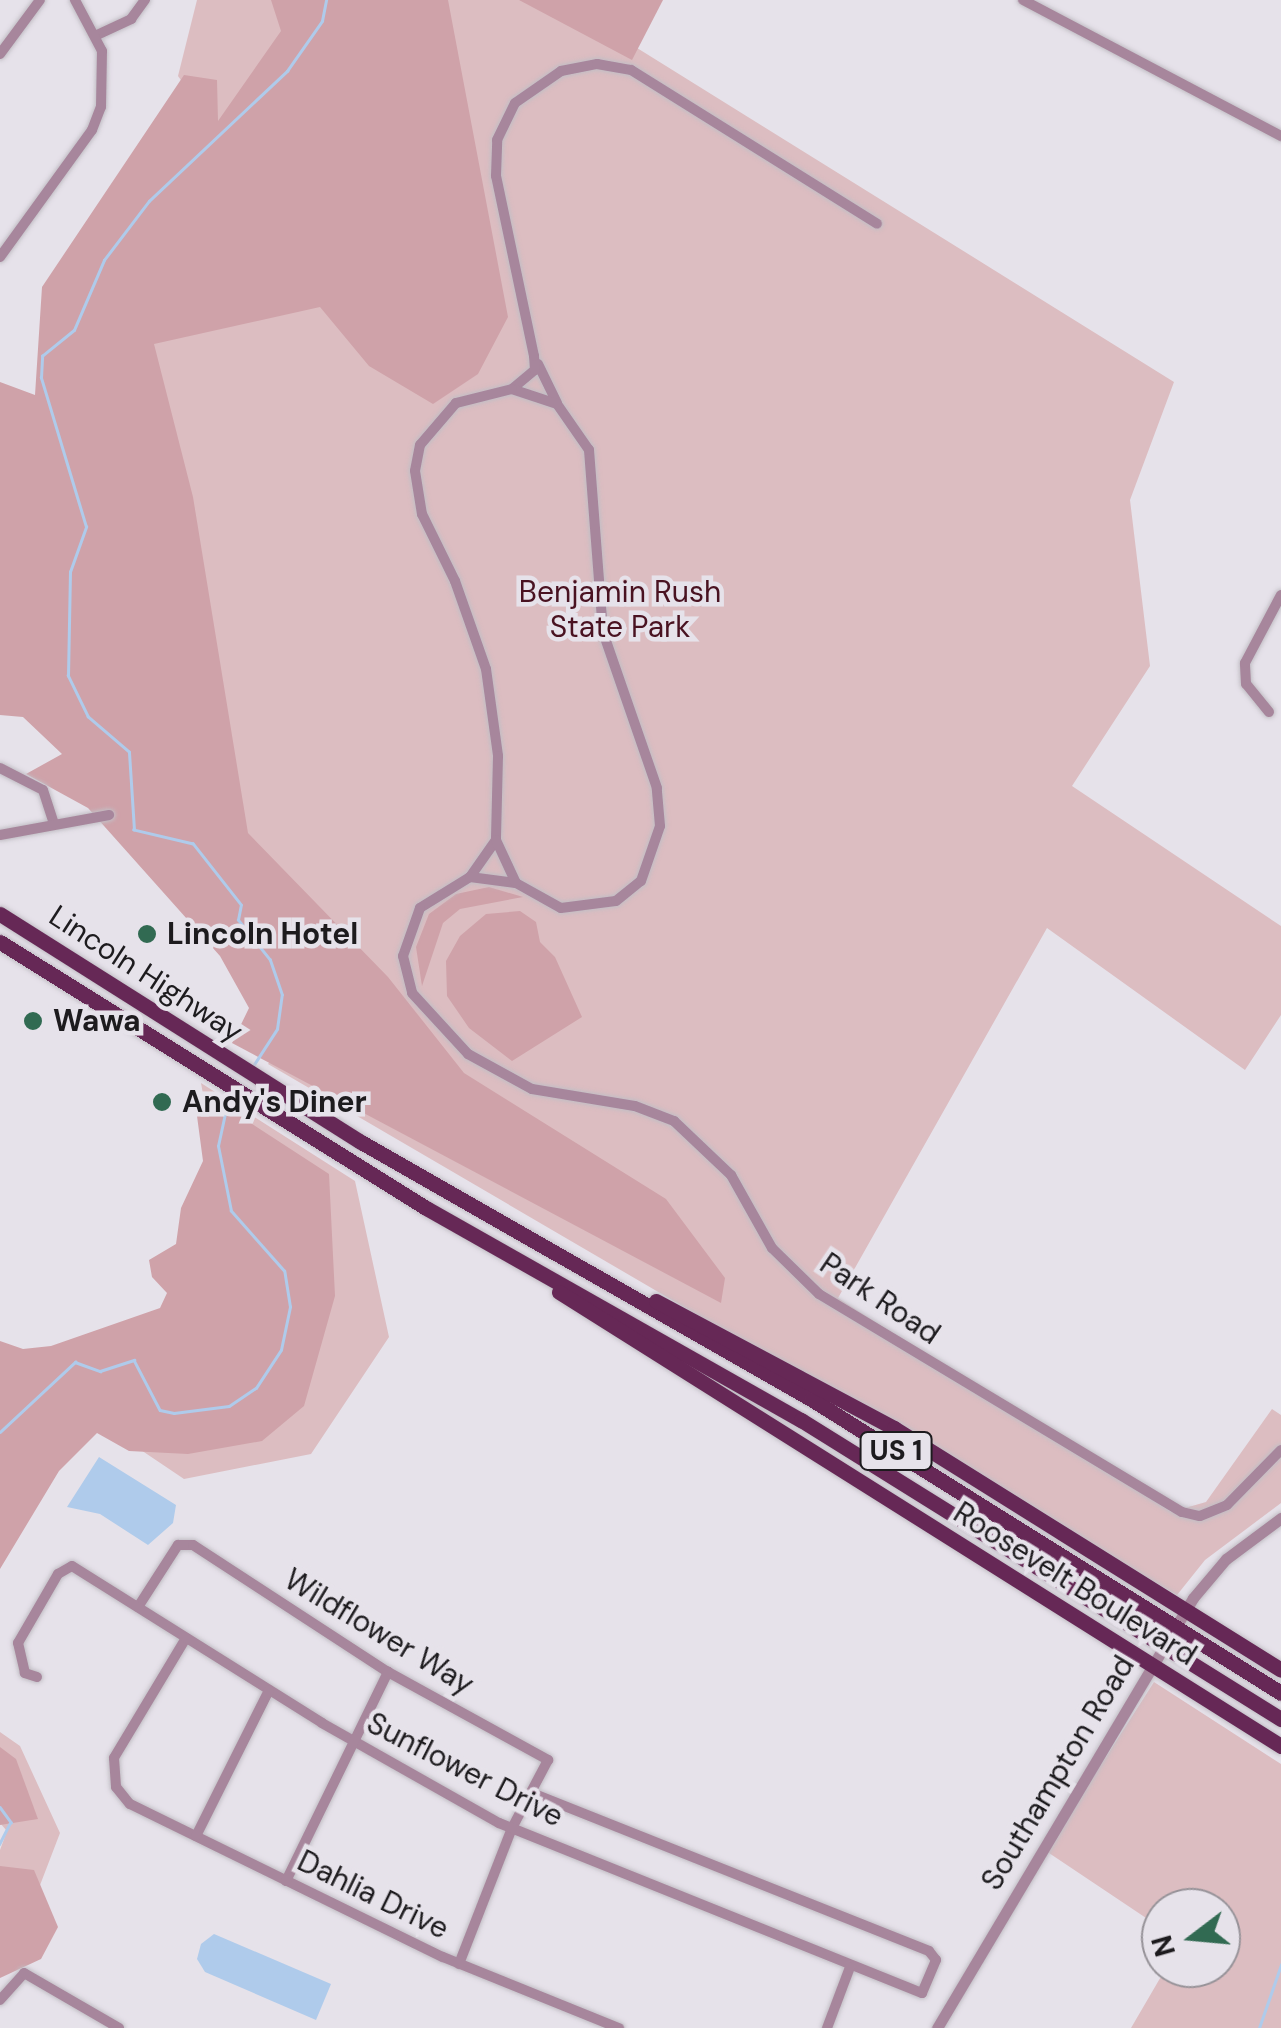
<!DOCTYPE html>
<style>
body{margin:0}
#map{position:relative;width:1281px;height:2028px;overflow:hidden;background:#e6e2ea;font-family:"DM Sans",sans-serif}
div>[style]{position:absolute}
.green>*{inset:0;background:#dcbdc1}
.forest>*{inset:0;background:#cfa2a9}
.water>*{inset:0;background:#afcbeb}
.stream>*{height:2.5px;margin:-1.25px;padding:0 1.25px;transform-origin:1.25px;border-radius:1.25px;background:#afcbeb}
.roads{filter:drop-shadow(0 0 2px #c2bec5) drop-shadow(0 0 2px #c2bec5)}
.minor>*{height:10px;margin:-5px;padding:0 5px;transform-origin:5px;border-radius:5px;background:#a7869c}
.tertiary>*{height:11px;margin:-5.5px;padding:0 5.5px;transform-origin:5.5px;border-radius:5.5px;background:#a7869c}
.trunk>*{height:15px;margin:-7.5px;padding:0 7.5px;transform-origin:7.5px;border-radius:7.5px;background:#662856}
.dots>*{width:28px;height:28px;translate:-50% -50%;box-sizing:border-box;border:5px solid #e6e2ea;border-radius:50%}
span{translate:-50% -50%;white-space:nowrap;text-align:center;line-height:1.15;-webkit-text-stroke:9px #e6e2ea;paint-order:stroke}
.shield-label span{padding:2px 8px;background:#e6e2ea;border:2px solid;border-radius:8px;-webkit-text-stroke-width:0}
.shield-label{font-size:28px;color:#1d1b1e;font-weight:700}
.park-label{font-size:30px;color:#491221}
.poi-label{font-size:30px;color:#1d1b1e;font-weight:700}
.left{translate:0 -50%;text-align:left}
.street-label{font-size:30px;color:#1d1b1e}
.north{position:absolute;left:1141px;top:1888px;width:100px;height:100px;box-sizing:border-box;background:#e6e2ea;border:2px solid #969298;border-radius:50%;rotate:254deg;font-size:28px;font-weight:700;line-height:40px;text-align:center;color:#1d1b1e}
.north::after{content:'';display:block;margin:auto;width:35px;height:45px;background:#316a52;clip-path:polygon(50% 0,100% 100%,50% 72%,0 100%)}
</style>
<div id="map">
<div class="green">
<div style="clip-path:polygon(197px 0,287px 0,296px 16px,215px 128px,178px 76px)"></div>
<div style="clip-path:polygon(322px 0,560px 0,1174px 382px,1130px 500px,1150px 666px,1072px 786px,1281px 926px,1281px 1015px,1245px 1070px,1047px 928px,838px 1298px,1171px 1512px,1206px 1502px,1272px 1409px,1281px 1415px,1281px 1503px,1205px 1560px,1177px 1595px,268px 1064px,277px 1051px,49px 345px)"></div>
<div style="clip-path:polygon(201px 1083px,355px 1181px,389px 1337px,311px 1454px,184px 1479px,83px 1411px,140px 1411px,218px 1176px)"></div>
<div style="clip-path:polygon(1154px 1682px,1281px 1764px,1281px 2028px,1131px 2028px,1166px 1968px,1221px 1968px,1221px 1908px,1161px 1908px,1161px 1928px,1046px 1851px)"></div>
<div style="clip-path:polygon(0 1732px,20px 1746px,60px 1833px,37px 1893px,0 1959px,0 1850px,7px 1831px,0 1823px)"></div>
</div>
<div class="forest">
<div style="clip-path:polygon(271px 0,448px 0,508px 317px,478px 374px,433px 404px,369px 366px,320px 307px,154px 344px,193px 497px,248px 833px,388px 977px,464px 1073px,666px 1199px,725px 1278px,721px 1303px,232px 1043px,249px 1008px,220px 956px,88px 808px,26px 774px,62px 754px,23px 717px,0 715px,0 382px,35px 395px,42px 287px,184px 75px,217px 80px,218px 121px,281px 31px)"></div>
<div style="clip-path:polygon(519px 0,663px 0,632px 60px)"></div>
<div style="clip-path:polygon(489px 887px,523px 897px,460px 909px,443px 923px,422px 986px,416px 947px,429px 914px,456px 894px)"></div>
<div style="clip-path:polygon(520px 911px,536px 922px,540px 942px,555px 957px,582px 1017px,512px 1061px,469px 1028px,447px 996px,446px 961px,460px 936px,486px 914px)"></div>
<div style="clip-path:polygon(209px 1096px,329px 1174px,335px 1296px,304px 1406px,262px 1441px,188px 1454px,129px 1451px,97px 1433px,59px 1471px,0 1569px,0 1341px,23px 1349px,51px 1346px,160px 1308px,167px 1293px,152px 1277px,149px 1260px,176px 1244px,181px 1208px,203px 1161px,197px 1116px)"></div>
<div style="clip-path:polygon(0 1747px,16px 1759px,38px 1819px,0 1825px)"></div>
<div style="clip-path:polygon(0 1866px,34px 1870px,58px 1927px,41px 1959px,0 1978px)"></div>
</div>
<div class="water">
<div style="clip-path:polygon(99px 1457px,176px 1505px,173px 1523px,148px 1545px,100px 1514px,67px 1507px)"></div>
<div style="clip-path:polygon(214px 1934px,331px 1984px,316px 2020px,205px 1972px,197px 1959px,201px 1944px)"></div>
</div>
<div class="stream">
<div style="left:253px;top:1066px;width:44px;rotate:-57deg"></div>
<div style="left:277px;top:1029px;width:34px;rotate:-82deg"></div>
<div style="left:282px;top:995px;width:37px;rotate:-109deg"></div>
<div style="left:270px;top:960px;width:51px;rotate:-128.7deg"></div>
<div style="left:238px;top:920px;width:15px;rotate:-79deg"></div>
<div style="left:241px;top:905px;width:78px;rotate:-128.2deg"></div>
<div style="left:193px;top:844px;width:61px;rotate:-166.7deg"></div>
<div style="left:134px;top:830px;width:78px;rotate:-93.7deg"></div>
<div style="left:129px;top:752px;width:54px;rotate:-139.5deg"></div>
<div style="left:88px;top:717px;width:46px;rotate:-116deg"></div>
<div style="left:68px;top:676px;width:104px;rotate:-88.9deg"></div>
<div style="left:70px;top:572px;width:48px;rotate:-70.4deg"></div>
<div style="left:86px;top:527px;width:156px;rotate:-106.8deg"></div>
<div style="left:41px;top:378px;width:22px;rotate:-87deg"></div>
<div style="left:42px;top:356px;width:41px;rotate:-39.1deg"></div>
<div style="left:74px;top:330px;width:76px;rotate:-66.8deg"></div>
<div style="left:104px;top:260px;width:74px;rotate:-52.7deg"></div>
<div style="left:149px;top:201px;width:190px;rotate:-43.3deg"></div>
<div style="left:287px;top:71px;width:61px;rotate:-55deg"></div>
<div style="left:322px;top:21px;width:21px;rotate:-79deg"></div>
<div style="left:0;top:1432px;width:103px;rotate:-43deg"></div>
<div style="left:75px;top:1362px;width:27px;rotate:20deg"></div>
<div style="left:100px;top:1371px;width:36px;rotate:-18deg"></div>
<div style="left:134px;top:1360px;width:56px;rotate:62.5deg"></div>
<div style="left:160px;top:1410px;width:14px;rotate:12deg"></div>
<div style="left:174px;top:1413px;width:55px;rotate:-7.3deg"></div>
<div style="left:229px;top:1406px;width:32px;rotate:-34deg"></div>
<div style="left:256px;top:1388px;width:45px;rotate:-56.7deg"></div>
<div style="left:281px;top:1350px;width:44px;rotate:-78.2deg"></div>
<div style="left:290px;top:1307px;width:36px;rotate:-99deg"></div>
<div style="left:284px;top:1271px;width:80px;rotate:-131.5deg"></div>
<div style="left:231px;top:1211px;width:66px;rotate:-101.3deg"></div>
<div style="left:218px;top:1146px;width:52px;rotate:-77.8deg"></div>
<div style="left:0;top:1807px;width:19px;rotate:54deg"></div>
<div style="left:11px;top:1822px;width:25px;rotate:117deg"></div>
<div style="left:1259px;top:2028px;width:67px;rotate:-70.8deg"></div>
</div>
<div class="roads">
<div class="minor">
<div style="left:1023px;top:0;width:292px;rotate:27.8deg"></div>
<div style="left:97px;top:35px;width:38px;rotate:-25deg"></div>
<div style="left:131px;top:19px;width:24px;rotate:-54deg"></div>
<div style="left:0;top:54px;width:67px;rotate:-53.5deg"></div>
<div style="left:0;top:257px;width:157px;rotate:-54.1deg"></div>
<div style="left:92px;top:130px;width:25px;rotate:-69deg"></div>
<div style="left:101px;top:107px;width:56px;rotate:-89deg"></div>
<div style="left:102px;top:51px;width:58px;rotate:-117.9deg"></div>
<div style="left:538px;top:364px;width:43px;rotate:64deg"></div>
<div style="left:512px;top:389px;width:30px;rotate:-40deg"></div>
<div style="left:535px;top:370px;width:14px;rotate:-94deg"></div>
<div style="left:534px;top:356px;width:184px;rotate:-101.9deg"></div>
<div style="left:496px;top:176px;width:36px;rotate:-88deg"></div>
<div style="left:497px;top:140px;width:41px;rotate:-64.1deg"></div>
<div style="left:515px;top:103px;width:56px;rotate:-34.8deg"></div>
<div style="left:561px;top:71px;width:37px;rotate:-11deg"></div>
<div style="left:597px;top:64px;width:35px;rotate:10deg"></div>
<div style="left:631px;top:70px;width:290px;rotate:32deg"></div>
<div style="left:1269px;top:712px;width:36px;rotate:-129deg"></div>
<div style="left:1246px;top:684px;width:21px;rotate:-93deg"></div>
<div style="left:1245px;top:663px;width:77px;rotate:-62.1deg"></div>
<div style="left:0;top:768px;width:48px;rotate:27.1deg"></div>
<div style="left:43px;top:790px;width:36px;rotate:72deg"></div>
<div style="left:0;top:835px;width:111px;rotate:-10.4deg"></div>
<div style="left:496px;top:840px;width:45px;rotate:125.1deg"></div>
<div style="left:470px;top:877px;width:59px;rotate:148.2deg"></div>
<div style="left:420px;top:908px;width:51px;rotate:109.5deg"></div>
<div style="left:403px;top:956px;width:38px;rotate:76deg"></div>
<div style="left:412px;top:993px;width:83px;rotate:47.4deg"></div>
<div style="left:468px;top:1054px;width:73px;rotate:28.7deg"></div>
<div style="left:532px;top:1089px;width:104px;rotate:9.4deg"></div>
<div style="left:635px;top:1106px;width:42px;rotate:21deg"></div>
<div style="left:674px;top:1121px;width:79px;rotate:43.5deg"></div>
<div style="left:731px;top:1175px;width:84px;rotate:60.7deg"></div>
<div style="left:772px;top:1248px;width:66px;rotate:44.4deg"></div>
<div style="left:819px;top:1294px;width:423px;rotate:31deg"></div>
<div style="left:1182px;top:1512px;width:18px;rotate:13deg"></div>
<div style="left:1200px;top:1516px;width:29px;rotate:-22deg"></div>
<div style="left:1227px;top:1505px;width:77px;rotate:-45.5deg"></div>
<div style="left:470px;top:877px;width:46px;rotate:7.4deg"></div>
<div style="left:516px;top:883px;width:51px;rotate:29.1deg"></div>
<div style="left:561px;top:908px;width:55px;rotate:-7.3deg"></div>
<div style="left:616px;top:901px;width:32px;rotate:-39deg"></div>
<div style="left:641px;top:881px;width:58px;rotate:-70.9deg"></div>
<div style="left:660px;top:826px;width:38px;rotate:-95deg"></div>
<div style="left:657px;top:788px;width:165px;rotate:-109.1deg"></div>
<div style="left:603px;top:632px;width:183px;rotate:-94.4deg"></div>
<div style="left:589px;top:450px;width:56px;rotate:-124.8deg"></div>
<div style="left:557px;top:404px;width:47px;rotate:-161.6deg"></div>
<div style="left:512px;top:389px;width:58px;rotate:166deg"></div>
<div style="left:456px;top:403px;width:55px;rotate:130.6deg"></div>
<div style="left:420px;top:445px;width:26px;rotate:101deg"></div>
<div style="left:415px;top:471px;width:44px;rotate:80.8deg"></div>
<div style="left:422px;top:514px;width:75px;rotate:63.8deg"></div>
<div style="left:455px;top:581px;width:93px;rotate:70.6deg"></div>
<div style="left:486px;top:669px;width:88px;rotate:82.1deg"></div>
<div style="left:498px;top:756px;width:84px;rotate:91.4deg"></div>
<div style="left:496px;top:840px;width:47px;rotate:65.1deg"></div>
<div style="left:138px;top:1607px;width:74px;rotate:-57.2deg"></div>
<div style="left:178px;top:1545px;width:15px"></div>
<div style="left:193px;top:1545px;width:233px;rotate:33.1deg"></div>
<div style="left:388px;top:1672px;width:183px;rotate:28.8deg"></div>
<div style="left:548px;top:1760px;width:77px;rotate:117.9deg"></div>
<div style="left:512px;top:1828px;width:146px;rotate:111.3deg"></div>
<div style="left:186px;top:1638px;width:140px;rotate:121deg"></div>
<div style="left:114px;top:1758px;width:29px;rotate:86deg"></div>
<div style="left:116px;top:1787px;width:22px;rotate:51deg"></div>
<div style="left:130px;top:1804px;width:348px;rotate:26.1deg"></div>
<div style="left:443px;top:1957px;width:190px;rotate:22deg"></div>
<div style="left:37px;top:1677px;width:13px;rotate:-162deg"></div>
<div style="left:25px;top:1673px;width:31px;rotate:-103deg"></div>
<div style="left:18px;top:1643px;width:80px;rotate:-59.9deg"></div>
<div style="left:58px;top:1574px;width:16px;rotate:-30deg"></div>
<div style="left:72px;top:1566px;width:295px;rotate:32.1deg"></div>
<div style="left:322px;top:1723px;width:203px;rotate:29.5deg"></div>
<div style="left:499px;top:1823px;width:456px;rotate:21.9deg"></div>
<div style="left:922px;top:1993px;width:36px;rotate:-67deg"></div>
<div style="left:936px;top:1960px;width:11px;rotate:-128deg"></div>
<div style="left:929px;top:1951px;width:427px;rotate:-158.3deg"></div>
<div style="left:196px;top:1836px;width:163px;rotate:-63.4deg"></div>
<div style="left:286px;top:1881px;width:233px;rotate:-64deg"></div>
<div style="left:0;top:2000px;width:36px;rotate:-48deg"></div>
<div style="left:24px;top:1973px;width:110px;rotate:30.1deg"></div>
<div style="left:827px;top:2028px;width:65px;rotate:-69.3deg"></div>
</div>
<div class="tertiary">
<div style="left:937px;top:2028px;width:500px;rotate:-59.23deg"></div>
<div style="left:1193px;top:1598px;width:51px;rotate:-49.8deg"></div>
<div style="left:1226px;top:1559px;width:69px;rotate:-36.7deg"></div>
</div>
<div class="trunk">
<div style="left:0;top:914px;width:427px;rotate:32.3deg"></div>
<div style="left:361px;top:1142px;width:518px;rotate:29.73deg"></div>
<div style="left:811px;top:1399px;width:554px;rotate:32.03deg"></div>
<div style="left:0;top:942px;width:502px;rotate:31.98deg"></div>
<div style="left:426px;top:1208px;width:431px;rotate:29.5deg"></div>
<div style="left:801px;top:1420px;width:566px;rotate:31.92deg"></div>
<div style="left:559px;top:1292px;width:853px;rotate:32.16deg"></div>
<div style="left:656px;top:1301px;width:270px;rotate:28.1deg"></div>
<div style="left:894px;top:1428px;width:456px;rotate:32deg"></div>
</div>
</div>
<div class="dots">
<div style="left:147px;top:934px;background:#316a52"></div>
<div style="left:33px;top:1021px;background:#316a52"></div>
<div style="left:162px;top:1102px;background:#316a52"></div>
</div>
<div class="shield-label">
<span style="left:896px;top:1451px">US 1</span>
</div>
<div class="park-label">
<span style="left:620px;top:609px">Benjamin Rush<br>State Park</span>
</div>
<div class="poi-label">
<span class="left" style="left:167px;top:934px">Lincoln Hotel</span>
<span class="left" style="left:53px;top:1021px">Wawa</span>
<span class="left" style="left:182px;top:1102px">Andy's Diner</span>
</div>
<div class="street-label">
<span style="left:146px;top:974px;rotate:33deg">Lincoln Highway</span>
<span style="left:880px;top:1299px;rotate:34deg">Park Road</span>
<span style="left:1075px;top:1584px;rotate:32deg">Roosevelt Boulevard</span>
<span style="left:379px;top:1632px;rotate:31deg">Wildflower Way</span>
<span style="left:465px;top:1770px;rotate:27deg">Sunflower Drive</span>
<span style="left:1058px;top:1773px;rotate:-59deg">Southampton Road</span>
<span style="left:373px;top:1895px;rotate:26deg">Dahlia Drive</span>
</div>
<div class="north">N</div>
</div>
